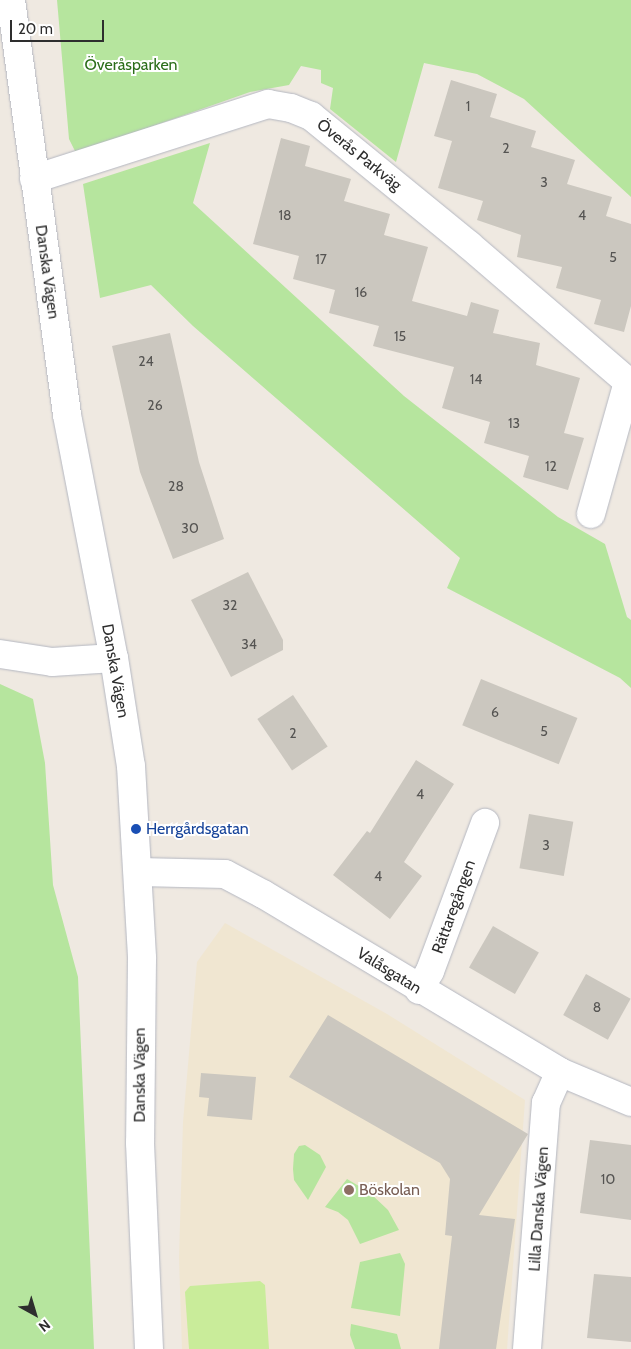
<!DOCTYPE html>
<meta charset="utf-8">
<style>
body{margin:0}
#map{position:relative;width:631px;height:1349px;overflow:hidden;background:#efe9e1;font-family:Cabin,sans-serif}
div>[style]{position:absolute}
.education>*{inset:0;background:#f0e6d1}
.green>*{inset:0;background:#b6e59e}
.pitch>*{inset:0;background:#c9ec9a}
.building>*{inset:0;background:#cbc7bf;transform-origin:0 0}
.roads{filter:drop-shadow(0 0 1px #b4b7c1) drop-shadow(0 0 1px #b4b7c1)}
.street>*{height:28px;margin:-14px;padding:0 14px;transform-origin:14px;border-radius:14px;background:#fff}
.secondary>*{height:28px;margin:-14px;padding:0 14px;transform-origin:14px;border-radius:14px;background:#fff}
.dots>*{width:14px;height:14px;translate:-50% -50%;box-sizing:border-box;border:2px solid #fff;border-radius:50%}
span{translate:-50% -50%;white-space:nowrap;text-align:center;line-height:1.15;-webkit-text-stroke:4px #fff;paint-order:stroke}
.number-label{font-size:14px;color:#555452}
.number-label span{-webkit-text-stroke-width:0}
.park-label{font-size:16px;color:#2c6e1b}
.street-label{font-size:16px;color:#2e2e2e}
.transit-label{font-size:16px;color:#164399}
.left{translate:0 -50%;text-align:left}
.education-label{font-size:16px;color:#785e54}
.north{position:absolute;left:10px;top:1289px;width:50px;height:50px;-webkit-text-stroke:4px #fff;paint-order:stroke;rotate:141deg;font-size:14px;font-weight:700;line-height:20px;text-align:center;color:#2e2e2e}
.north::after{content:'';display:block;margin:auto;width:18px;height:22px;background:#2e2e2e;clip-path:polygon(50% 0,100% 100%,50% 72%,0 100%)}
.scale{position:absolute;left:10px;top:20px;width:94px;height:22px;box-sizing:border-box;border:2px solid #2e2e2e;border-top:0;padding-left:6px;font-size:15px;line-height:18px;white-space:nowrap;color:#2e2e2e;-webkit-text-stroke:4px #fff;paint-order:stroke}
</style>
<div id="map">
<div class="education">
<div style="clip-path:polygon(225px 923px,387px 1014px,525px 1100px,507px 1349px,182px 1349px,179px 1258px,183px 1122px,197px 962px)"></div>
</div>
<div class="green">
<div style="clip-path:polygon(57px 0,631px 0,631px 197px,524px 99px,477px 74px,424px 63px,396px 162px,330px 109px,333px 88px,321px 83px,321px 70px,301px 66px,289px 85px,250px 92px,85px 150px,75px 151px,69px 139px)"></div>
<div style="clip-path:polygon(210px 143px,193px 203px,404px 396px,558px 517px,605px 544px,627px 617px,631px 620px,631px 688px,620px 678px,447px 588px,460px 558px,193px 326px,151px 285px,100px 298px,83px 184px)"></div>
<div style="clip-path:polygon(0 684px,33px 699px,45px 763px,53px 885px,78px 977px,94px 1349px,0 1349px)"></div>
<div style="clip-path:polygon(305px 1145px,320px 1155px,326px 1167px,308px 1200px,294px 1180px,293px 1169px,294px 1154px,299px 1146px)"></div>
<div style="clip-path:polygon(347px 1179px,369px 1192px,388px 1210px,399px 1230px,360px 1244px,348px 1220px,338px 1212px,325px 1207px)"></div>
<div style="clip-path:polygon(400px 1253px,405px 1264px,400px 1316px,351px 1308px,360px 1262px)"></div>
<div style="clip-path:polygon(351px 1324px,397px 1334px,401px 1349px,355px 1349px,350px 1335px)"></div>
</div>
<div class="pitch">
<div style="clip-path:polygon(260px 1281px,265px 1285px,269px 1349px,189px 1349px,185px 1292px,190px 1286px)"></div>
</div>
<div class="building">
<div style="clip-path:polygon(451px 80px,497px 94px,490px 117px,536px 131px,531px 147px,575px 160px,567px 184px,612px 197px,606px 216px,631px 224px,631px 306px,624px 332px,594px 324px,601px 300px,556px 288px,562px 267px,517px 257px,521px 235px,477px 220px,483px 201px,438px 188px,452px 141px,434px 136px)"></div>
<div style="clip-path:polygon(281px 138px,310px 146px,305px 166px,351px 179px,344px 201px,390px 214px,384px 235px,428px 247px,412px 301px,467px 316px,471px 302px,499px 310px,493px 333px,540px 343px,536px 365px,580px 378px,564px 433px,584px 438px,568px 490px,523px 477px,529px 456px,484px 443px,490px 422px,442px 408px,454px 367px,373px 346px,379px 326px,329px 313px,335px 290px,293px 279px,299px 256px,253px 244px)"></div>
<div style="clip-path:polygon(170px 333px,199px 462px,224px 539px,173px 559px,140px 472px,112px 346px)"></div>
<div style="clip-path:polygon(248px 572px,283px 640px,283px 650px,231px 677px,191px 600px)"></div>
<div style="left:481px;top:679px;width:104px;height:50px;rotate:22deg"></div>
<div style="left:293px;top:695px;width:62px;height:43px;rotate:56deg"></div>
<div style="clip-path:polygon(416px 760px,454px 784px,404px 862px,422px 876px,390px 919px,333px 875px,367px 831px,370px 833px)"></div>
<div style="left:529px;top:814px;width:45px;height:55px;rotate:10deg"></div>
<div style="left:493px;top:926px;width:53px;height:48px;rotate:30deg"></div>
<div style="left:586px;top:974px;width:51px;height:47px;rotate:29deg"></div>
<div style="clip-path:polygon(328px 1015px,528px 1134px,479px 1215px,515px 1219px,496px 1349px,439px 1349px,452px 1236px,445px 1235px,450px 1179px,440px 1163px,289px 1077px)"></div>
<div style="clip-path:polygon(201px 1073px,256px 1077px,252px 1120px,207px 1116px,209px 1098px,199px 1097px)"></div>
<div style="clip-path:polygon(590px 1140px,631px 1145px,631px 1220px,580px 1213px)"></div>
<div style="clip-path:polygon(594px 1274px,631px 1277px,631px 1342px,587px 1338px)"></div>
</div>
<div class="roads">
<div class="street">
<div style="left:34px;top:179px;width:246px;rotate:-17.8deg"></div>
<div style="left:268px;top:104px;width:23px;rotate:10deg"></div>
<div style="left:291px;top:108px;width:22px;rotate:22deg"></div>
<div style="left:311px;top:116px;width:204px;rotate:39.2deg"></div>
<div style="left:469px;top:245px;width:210px;rotate:40.7deg"></div>
<div style="left:628px;top:382px;width:137px;rotate:105.7deg"></div>
<div style="left:0;top:654px;width:53px;rotate:8.7deg"></div>
<div style="left:52px;top:662px;width:62px;rotate:-3.7deg"></div>
<div style="left:139px;top:872px;width:86px;rotate:1.3deg"></div>
<div style="left:225px;top:874px;width:43px;rotate:27.8deg"></div>
<div style="left:263px;top:894px;width:346px;rotate:30.9deg"></div>
<div style="left:560px;top:1072px;width:77px;rotate:22.9deg"></div>
<div style="left:419px;top:990px;width:22px;rotate:-60deg"></div>
<div style="left:430px;top:971px;width:158px;rotate:-69.6deg"></div>
<div style="left:527px;top:1349px;width:247px;rotate:-85.6deg"></div>
<div style="left:546px;top:1103px;width:34px;rotate:-66deg"></div>
</div>
<div class="secondary">
<div style="left:11px;top:0;width:419px;rotate:82.3deg"></div>
<div style="left:67px;top:415px;width:248px;rotate:79.1deg"></div>
<div style="left:114px;top:658px;width:109px;rotate:81.1deg"></div>
<div style="left:131px;top:766px;width:193px;rotate:86.7deg"></div>
<div style="left:142px;top:959px;width:184px;rotate:90.6deg"></div>
<div style="left:140px;top:1143px;width:206px;rotate:87.5deg"></div>
</div>
</div>
<div class="dots">
<div style="left:136px;top:829px;background:#1a4fb4"></div>
<div style="left:349px;top:1190px;background:#8d6e63"></div>
</div>
<div class="number-label">
<span style="left:468px;top:106px">1</span>
<span style="left:506px;top:148px">2</span>
<span style="left:544px;top:182px">3</span>
<span style="left:285px;top:215px">18</span>
<span style="left:582px;top:215px">4</span>
<span style="left:613px;top:257px">5</span>
<span style="left:321px;top:259px">17</span>
<span style="left:361px;top:292px">16</span>
<span style="left:400px;top:336px">15</span>
<span style="left:146px;top:361px">24</span>
<span style="left:476px;top:379px">14</span>
<span style="left:155px;top:405px">26</span>
<span style="left:514px;top:423px">13</span>
<span style="left:551px;top:466px">12</span>
<span style="left:176px;top:486px">28</span>
<span style="left:190px;top:528px">30</span>
<span style="left:230px;top:605px">32</span>
<span style="left:249px;top:644px">34</span>
<span style="left:495px;top:712px">6</span>
<span style="left:544px;top:731px">5</span>
<span style="left:293px;top:733px">2</span>
<span style="left:420px;top:794px">4</span>
<span style="left:546px;top:845px">3</span>
<span style="left:378px;top:876px">4</span>
<span style="left:597px;top:1007px">8</span>
<span style="left:608px;top:1179px">10</span>
</div>
<div class="park-label">
<span style="left:131px;top:65px">Överåsparken</span>
</div>
<div class="street-label">
<span style="left:359px;top:155px;rotate:39deg">Överås Parkväg</span>
<span style="left:47px;top:272px;rotate:82deg">Danska Vägen</span>
<span style="left:115px;top:671px;rotate:80deg">Danska Vägen</span>
<span style="left:454px;top:907px;rotate:-70deg">Rättaregången</span>
<span style="left:389px;top:971px;rotate:32deg">Valåsgatan</span>
<span style="left:140px;top:1075px;rotate:-90deg">Danska Vägen</span>
<span style="left:539px;top:1209px;rotate:-86deg">Lilla Danska Vägen</span>
</div>
<div class="transit-label">
<span class="left" style="left:146px;top:829px">Herrgårdsgatan</span>
</div>
<div class="education-label">
<span class="left" style="left:359px;top:1190px">Böskolan</span>
</div>
<div class="north">N</div>
<div class="scale">20 m</div>
</div>
